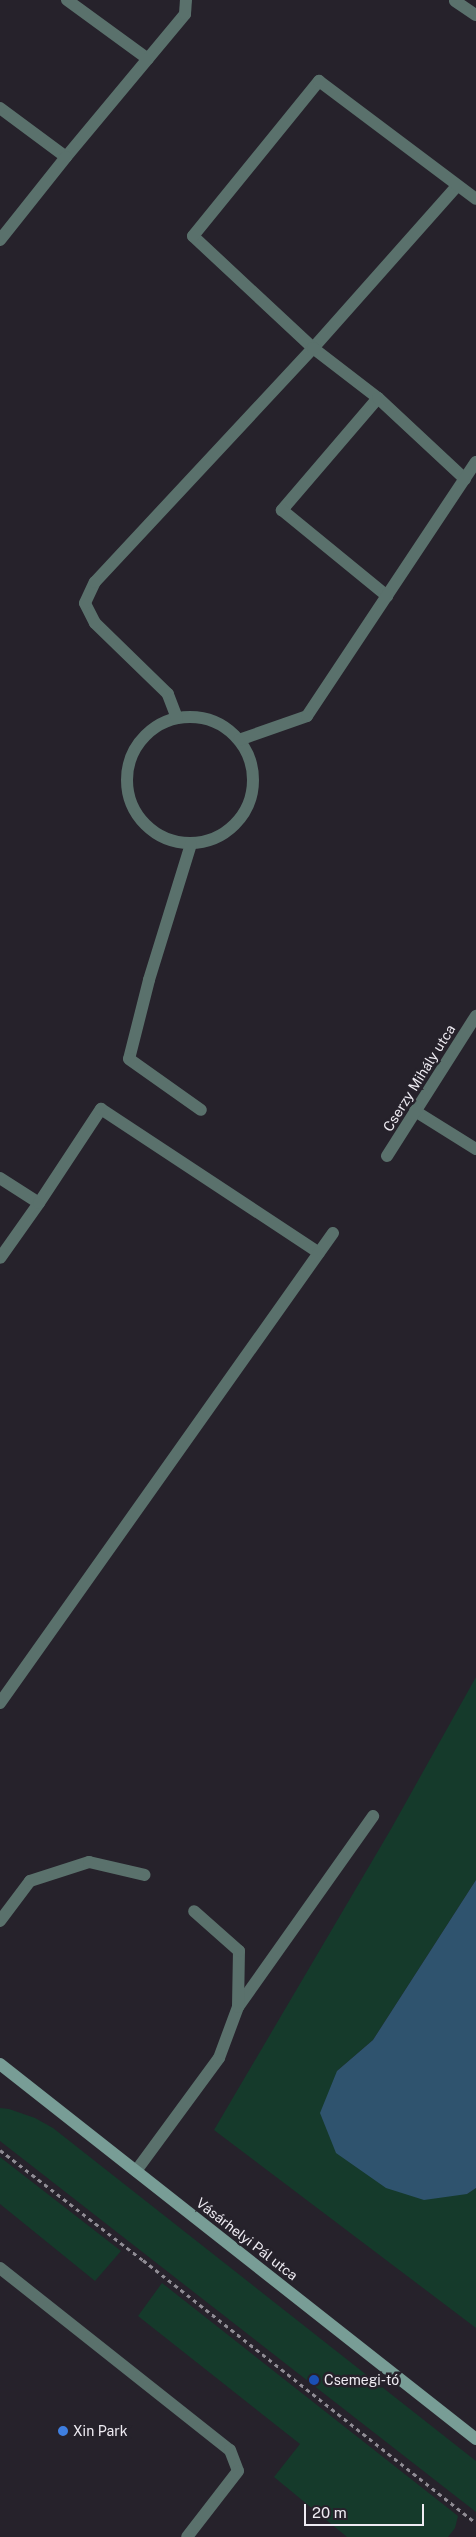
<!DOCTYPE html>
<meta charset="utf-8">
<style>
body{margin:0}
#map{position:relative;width:476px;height:2537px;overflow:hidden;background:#26222b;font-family:"Public Sans",sans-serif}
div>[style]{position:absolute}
.green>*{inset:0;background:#153a2b}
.water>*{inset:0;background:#2f536e}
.path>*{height:3px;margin-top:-1.5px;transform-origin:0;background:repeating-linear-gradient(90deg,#8f8c94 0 4px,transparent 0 8px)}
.service>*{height:12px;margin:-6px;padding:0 6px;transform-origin:6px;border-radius:6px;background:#5a716c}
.service>.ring{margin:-6px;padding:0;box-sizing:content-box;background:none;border:12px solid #5a716c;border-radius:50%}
.minor>*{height:12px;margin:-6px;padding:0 6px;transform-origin:6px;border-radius:6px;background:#5a716c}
.secondary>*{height:12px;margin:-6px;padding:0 6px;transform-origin:6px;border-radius:6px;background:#789d96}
.dots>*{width:14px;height:14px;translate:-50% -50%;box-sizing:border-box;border:2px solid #26222b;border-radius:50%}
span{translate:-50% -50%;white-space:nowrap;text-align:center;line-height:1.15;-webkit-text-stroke:5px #26222b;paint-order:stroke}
.street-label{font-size:14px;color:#eeebf2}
.poi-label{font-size:14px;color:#eeebf2}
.left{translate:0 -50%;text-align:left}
.scale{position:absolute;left:304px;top:2504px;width:120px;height:22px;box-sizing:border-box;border:2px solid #eeebf2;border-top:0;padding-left:6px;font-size:15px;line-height:18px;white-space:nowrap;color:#eeebf2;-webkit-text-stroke:4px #26222b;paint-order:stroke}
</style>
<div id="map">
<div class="green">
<div style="clip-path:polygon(476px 1677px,476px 1880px,373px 2040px,337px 2071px,467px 2194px,476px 2188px,476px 2328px,214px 2130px,391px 1829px)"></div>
<div style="clip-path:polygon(0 2108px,9px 2109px,35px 2118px,53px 2128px,476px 2461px,476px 2512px,0 2141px)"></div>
<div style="clip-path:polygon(0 2157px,121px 2251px,95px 2281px,0 2204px)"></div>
<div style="clip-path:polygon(162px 2283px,458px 2516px,455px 2528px,448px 2537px,347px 2537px,274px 2477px,300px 2444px,138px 2316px)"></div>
</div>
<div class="water">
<div style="clip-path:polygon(476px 1880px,476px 2188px,467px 2194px,424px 2200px,386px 2188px,336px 2153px,320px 2113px,337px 2071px,373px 2040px)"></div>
</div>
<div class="path">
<div style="left:0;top:2150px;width:180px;rotate:37.6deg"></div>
<div style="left:143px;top:2260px;width:424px;rotate:38.3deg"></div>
</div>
<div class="service">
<div style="left:67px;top:0;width:100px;rotate:36.1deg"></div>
<div style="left:455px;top:1px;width:25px;rotate:34deg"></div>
<div style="left:0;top:108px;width:82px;rotate:36.6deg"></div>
<div style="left:66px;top:157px;width:186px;rotate:-50.2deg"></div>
<div style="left:185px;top:14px;width:14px;rotate:-86deg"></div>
<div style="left:457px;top:186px;width:217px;rotate:131.6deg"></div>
<div style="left:313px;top:348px;width:164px;rotate:-137deg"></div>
<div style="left:193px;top:236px;width:200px;rotate:-50.9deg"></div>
<div style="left:319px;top:81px;width:196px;rotate:36.9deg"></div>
<div style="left:0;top:240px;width:106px;rotate:-51.5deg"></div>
<div style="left:378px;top:398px;width:148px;rotate:130.6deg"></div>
<div style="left:282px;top:510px;width:136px;rotate:39.3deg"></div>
<div class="ring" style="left:127px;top:717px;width:114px;height:114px"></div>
<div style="left:177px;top:718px;width:26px;rotate:-111deg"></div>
<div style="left:168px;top:694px;width:102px;rotate:-135.8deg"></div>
<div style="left:95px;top:623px;width:22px;rotate:-117deg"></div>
<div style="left:85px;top:603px;width:23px;rotate:-65deg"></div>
<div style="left:95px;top:582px;width:320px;rotate:-47deg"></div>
<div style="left:313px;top:348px;width:82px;rotate:37.6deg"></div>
<div style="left:378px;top:398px;width:119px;rotate:43deg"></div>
<div style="left:239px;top:740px;width:72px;rotate:-19.4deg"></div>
<div style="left:307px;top:716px;width:305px;rotate:-56.4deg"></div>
<div style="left:191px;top:844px;width:142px;rotate:107.2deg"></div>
<div style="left:149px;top:980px;width:81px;rotate:104.2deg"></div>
<div style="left:129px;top:1059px;width:88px;rotate:35.3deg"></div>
<div style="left:415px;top:1111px;width:72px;rotate:31.9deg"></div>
<div style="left:0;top:1178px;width:46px;rotate:32.7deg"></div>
<div style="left:39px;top:1203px;width:67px;rotate:125.3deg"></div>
<div style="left:39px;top:1203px;width:113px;rotate:-56.6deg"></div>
<div style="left:101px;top:1109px;width:261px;rotate:33.4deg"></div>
<div style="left:0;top:1703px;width:576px;rotate:-54.68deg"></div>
<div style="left:0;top:1921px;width:50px;rotate:-53.1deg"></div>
<div style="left:30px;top:1881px;width:62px;rotate:-17.9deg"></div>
<div style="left:89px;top:1862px;width:57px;rotate:13.1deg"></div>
<div style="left:238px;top:2007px;width:234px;rotate:-54.7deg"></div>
<div style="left:136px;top:2171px;width:140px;rotate:-53.7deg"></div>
<div style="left:219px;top:2058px;width:54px;rotate:-69.6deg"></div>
<div style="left:238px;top:2007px;width:56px;rotate:-89deg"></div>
<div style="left:239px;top:1951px;width:60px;rotate:-138.4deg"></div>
<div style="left:0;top:2268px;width:293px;rotate:38.4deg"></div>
<div style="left:230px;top:2450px;width:22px;rotate:69deg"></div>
<div style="left:238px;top:2471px;width:83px;rotate:127.7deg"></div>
</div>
<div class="minor">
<div style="left:387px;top:1156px;width:166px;rotate:-57.6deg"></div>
</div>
<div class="secondary">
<div style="left:0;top:2064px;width:606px;rotate:38.23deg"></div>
</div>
<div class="dots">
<div style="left:314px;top:2380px;background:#1a4fb4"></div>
<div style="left:63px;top:2431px;background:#3f7fe0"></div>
</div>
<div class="street-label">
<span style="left:419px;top:1078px;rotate:-58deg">Cserzy Mihály utca</span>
<span style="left:247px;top:2239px;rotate:38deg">Vásárhelyi Pál utca</span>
</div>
<div class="poi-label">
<span class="left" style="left:324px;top:2380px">Csemegi-tó</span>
<span class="left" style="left:73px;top:2431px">Xin Park</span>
</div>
<div class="scale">20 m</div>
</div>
